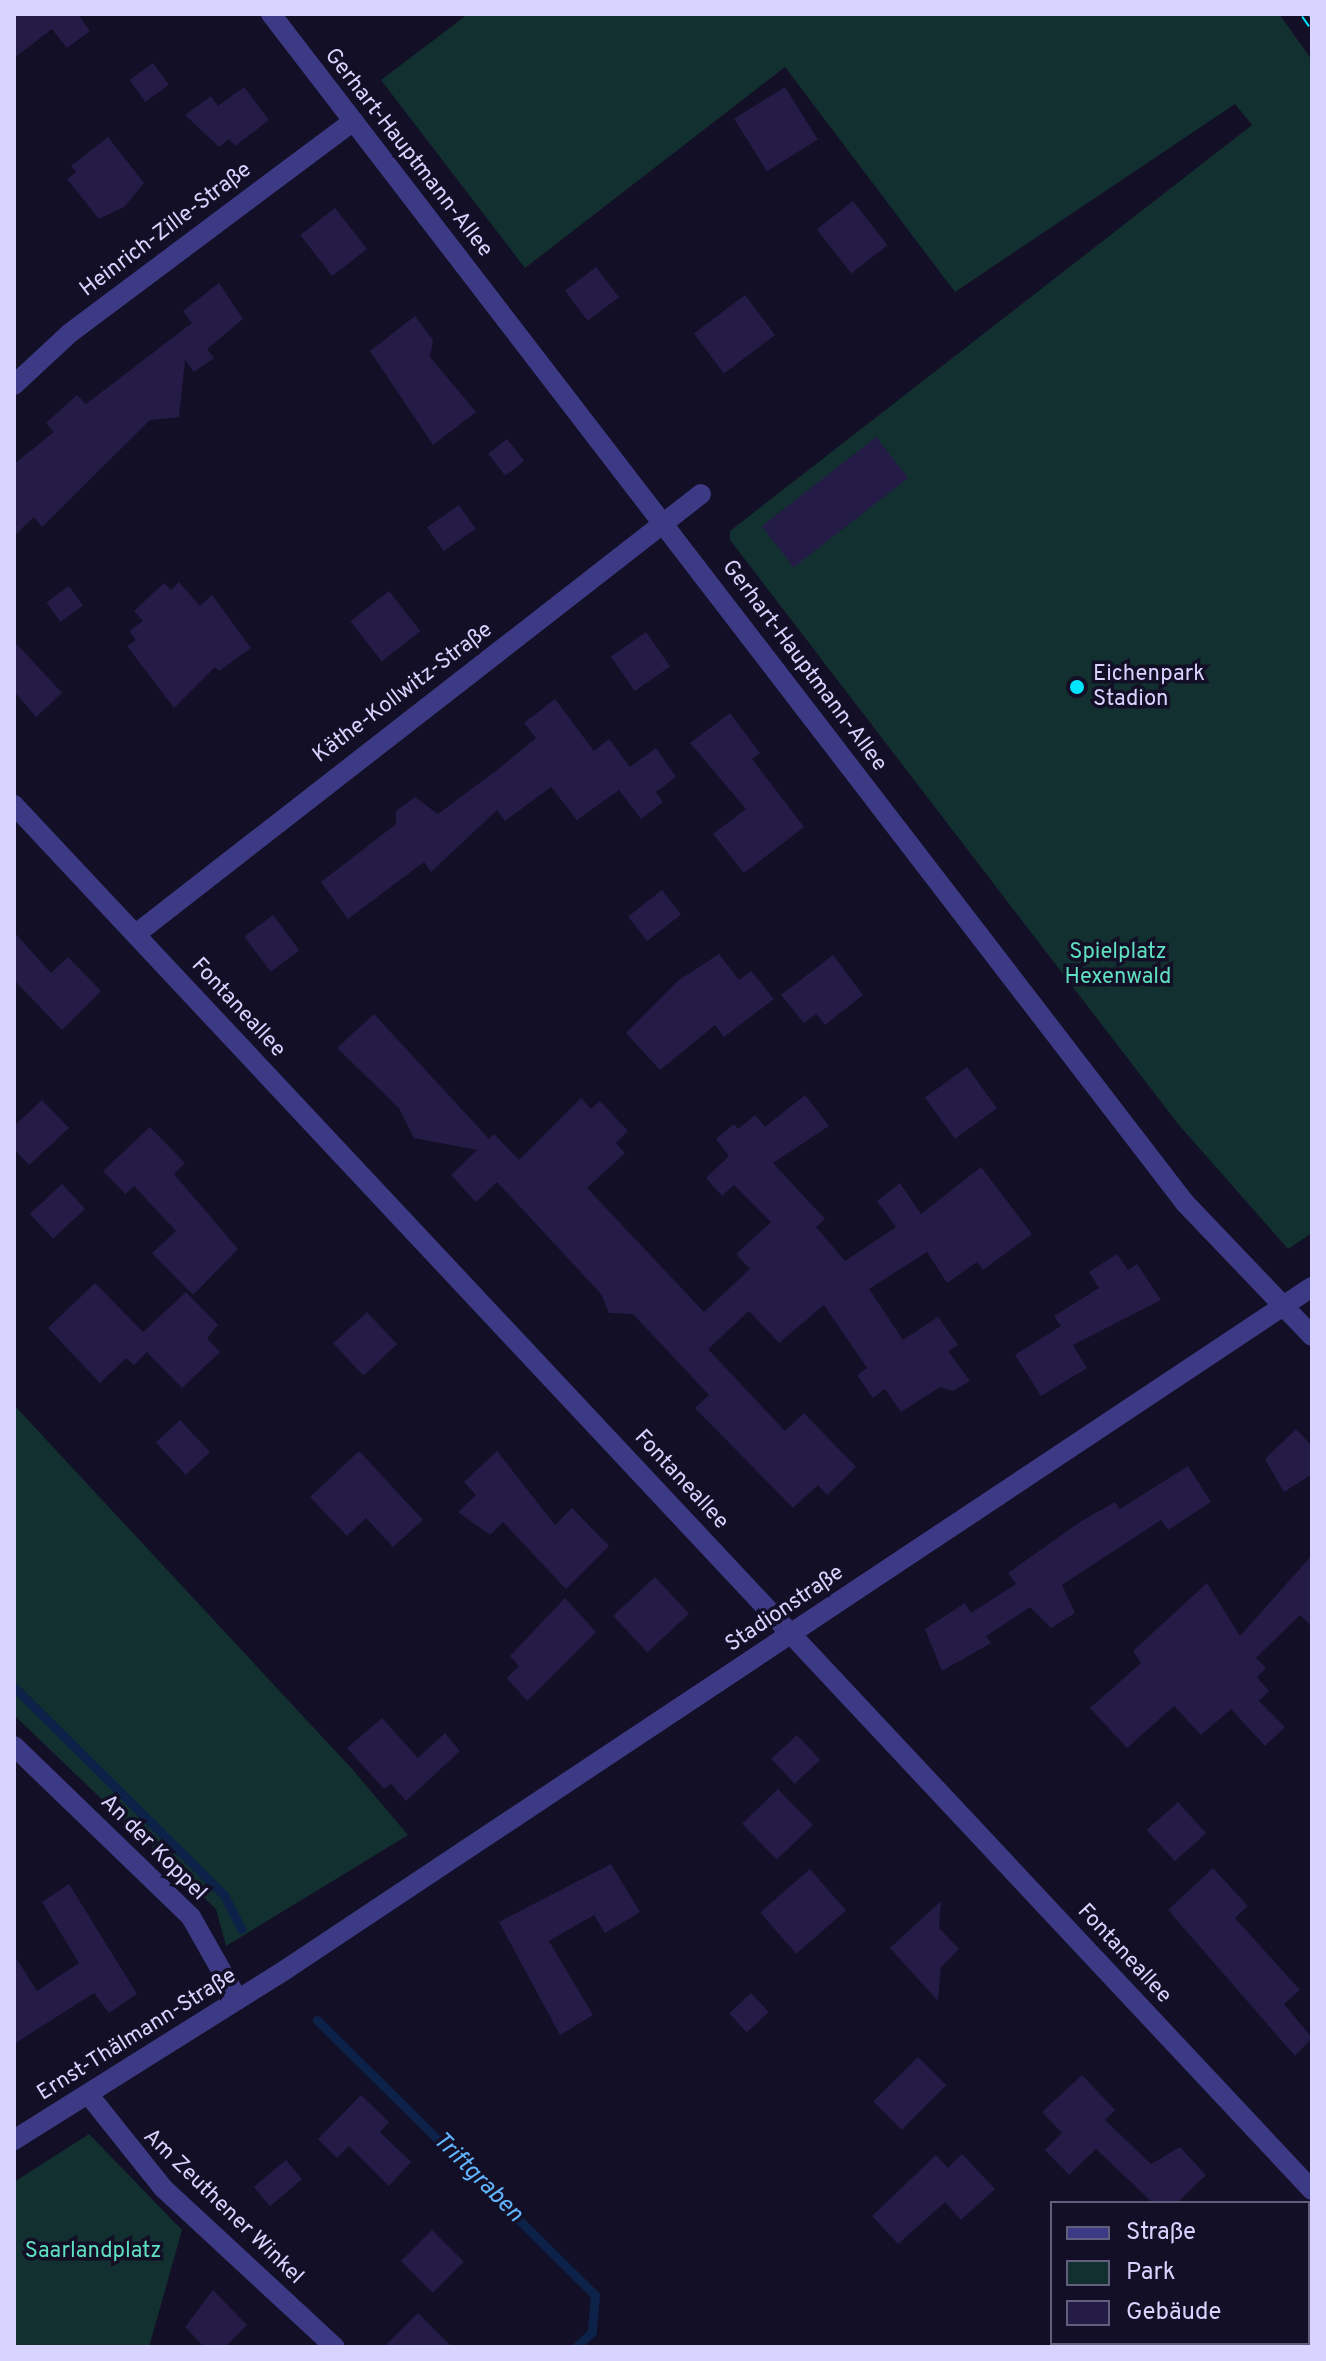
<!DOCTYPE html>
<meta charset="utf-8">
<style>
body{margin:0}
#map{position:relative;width:1326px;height:2361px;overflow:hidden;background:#130f26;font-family:Overpass,sans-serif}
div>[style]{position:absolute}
.green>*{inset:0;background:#12302f}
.stream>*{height:9px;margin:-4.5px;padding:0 4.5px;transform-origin:4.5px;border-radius:4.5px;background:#0c2248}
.building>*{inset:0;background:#241b47;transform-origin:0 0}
.minor>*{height:20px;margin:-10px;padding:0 10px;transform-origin:10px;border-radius:10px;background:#3d3a85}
.rail>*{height:9px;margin-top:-4.5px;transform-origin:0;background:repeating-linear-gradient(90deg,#130f26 0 18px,#00e5ff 0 36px);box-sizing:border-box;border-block:2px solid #00e5ff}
.dots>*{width:22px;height:22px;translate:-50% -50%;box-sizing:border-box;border:4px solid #130f26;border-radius:50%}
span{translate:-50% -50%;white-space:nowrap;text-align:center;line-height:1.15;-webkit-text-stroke:7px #130f26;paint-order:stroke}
.street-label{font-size:22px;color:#d9d4ff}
.poi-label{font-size:22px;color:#d9d4ff}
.left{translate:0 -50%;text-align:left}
.park-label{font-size:22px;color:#5fe0c0}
.water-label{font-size:24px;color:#62b6ff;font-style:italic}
.frame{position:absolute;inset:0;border:16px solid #d9d4ff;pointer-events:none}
.legend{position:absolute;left:1050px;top:2201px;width:260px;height:144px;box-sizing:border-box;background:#130f26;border:2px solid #625e7d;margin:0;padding:10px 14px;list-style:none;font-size:24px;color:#d9d4ff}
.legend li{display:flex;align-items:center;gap:16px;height:40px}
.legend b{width:40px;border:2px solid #625e7d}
</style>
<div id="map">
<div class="green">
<div style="clip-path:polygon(468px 14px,1279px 14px,1312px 60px,1312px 1233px,1288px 1249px,1178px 1124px,730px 540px,730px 531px,1252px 125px,1235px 104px,955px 292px,785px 67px,525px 268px,381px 80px)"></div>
<div style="clip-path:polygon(14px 1405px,353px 1770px,408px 1835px,226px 1946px,216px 1909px,14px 1715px)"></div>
<div style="clip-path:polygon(89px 2134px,182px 2230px,149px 2347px,14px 2347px,14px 2182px)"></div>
</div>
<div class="stream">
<div style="left:14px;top:1687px;width:296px;rotate:44.7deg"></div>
<div style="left:224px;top:1895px;width:38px;rotate:63deg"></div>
<div style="left:317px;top:2020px;width:391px;rotate:44.7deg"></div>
<div style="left:595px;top:2295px;width:37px;rotate:95deg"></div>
<div style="left:592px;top:2332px;width:22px;rotate:137deg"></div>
</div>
<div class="building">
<div style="clip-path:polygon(14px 14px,78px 14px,90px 31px,67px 48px,52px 29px,14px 58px)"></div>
<div style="left:153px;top:63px;width:27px;height:29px;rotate:54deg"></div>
<div style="clip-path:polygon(244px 87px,269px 120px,235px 146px,229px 139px,219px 147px,185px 115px,211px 96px,218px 106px)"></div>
<div style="left:785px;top:87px;width:62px;height:60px;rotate:58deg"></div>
<div style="clip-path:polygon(108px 137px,144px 183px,124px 207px,99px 219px,67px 179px,76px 172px,71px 166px)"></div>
<div style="left:853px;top:201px;width:56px;height:46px;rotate:52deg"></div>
<div style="left:335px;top:208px;width:52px;height:44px;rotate:52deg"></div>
<div style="left:596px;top:267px;width:38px;height:39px;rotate:53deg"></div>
<div style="clip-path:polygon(219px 283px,243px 319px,207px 349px,214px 358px,194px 372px,185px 360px,179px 417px,150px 420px,42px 527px,34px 517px,14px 536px,14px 464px,54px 432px,46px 423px,77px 395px,86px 404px,192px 323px,183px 311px)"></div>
<div style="left:745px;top:295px;width:50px;height:64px;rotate:53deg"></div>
<div style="clip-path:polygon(415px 316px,433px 340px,430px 357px,476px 412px,433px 445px,370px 351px)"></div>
<div style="left:876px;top:437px;width:52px;height:145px;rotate:52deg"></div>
<div style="left:507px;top:439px;width:28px;height:24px;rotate:52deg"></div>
<div style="left:459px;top:505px;width:29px;height:39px;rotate:55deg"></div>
<div style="clip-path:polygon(179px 582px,200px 606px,212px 595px,251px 648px,219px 671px,215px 667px,174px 708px,127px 646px,136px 640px,129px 631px,143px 621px,134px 611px,164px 583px,171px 590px)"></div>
<div style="left:69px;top:586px;width:24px;height:28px;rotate:54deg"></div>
<div style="left:389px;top:591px;width:51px;height:49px;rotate:52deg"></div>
<div style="left:646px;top:632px;width:42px;height:43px;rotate:55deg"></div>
<div style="clip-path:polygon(14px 641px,62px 693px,36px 717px,14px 691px)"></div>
<div style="clip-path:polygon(555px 699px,594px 751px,609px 739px,630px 767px,656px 748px,676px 777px,656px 792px,663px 802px,641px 819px,619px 790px,577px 820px,551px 787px,505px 821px,497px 810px,431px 872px,424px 862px,348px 919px,321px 882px,396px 824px,396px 811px,415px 797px,438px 814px,497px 770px,536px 738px,524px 723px)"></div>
<div style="clip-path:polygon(730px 713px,760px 753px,752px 759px,804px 827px,744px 873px,713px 834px,746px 809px,690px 743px)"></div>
<div style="left:662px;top:890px;width:31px;height:43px;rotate:52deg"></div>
<div style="left:273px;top:915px;width:44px;height:36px;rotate:53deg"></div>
<div style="clip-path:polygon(14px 932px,51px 973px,68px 957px,101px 991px,62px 1030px,14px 980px)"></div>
<div style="clip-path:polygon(719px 954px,739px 980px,751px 971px,774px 999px,724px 1037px,715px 1025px,660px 1070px,626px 1033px,679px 980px)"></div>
<div style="clip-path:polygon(833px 955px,863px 995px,825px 1025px,816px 1014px,804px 1023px,781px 995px)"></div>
<div style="clip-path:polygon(374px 1014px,489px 1139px,494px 1134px,519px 1160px,581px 1098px,591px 1109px,600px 1101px,628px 1131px,616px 1143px,625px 1153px,587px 1188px,704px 1312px,750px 1269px,736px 1254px,771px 1222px,734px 1185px,722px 1196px,706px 1178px,729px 1156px,716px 1139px,734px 1124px,738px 1129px,755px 1115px,765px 1127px,805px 1095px,829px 1126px,773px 1163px,825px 1219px,816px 1227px,845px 1261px,896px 1227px,877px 1201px,900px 1183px,921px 1214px,981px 1167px,1032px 1234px,983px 1270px,977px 1262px,947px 1283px,927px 1252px,869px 1289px,903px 1340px,938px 1317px,958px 1345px,948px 1351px,970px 1381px,953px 1391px,940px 1387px,901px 1412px,885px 1389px,873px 1398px,857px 1375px,867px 1368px,824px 1305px,779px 1343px,749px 1311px,708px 1349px,785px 1431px,804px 1413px,856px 1467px,827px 1495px,818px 1485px,793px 1508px,695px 1408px,709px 1395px,633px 1314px,609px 1313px,601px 1294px,497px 1182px,476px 1202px,451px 1175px,477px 1150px,414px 1138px,399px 1108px,337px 1048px)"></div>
<div style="left:967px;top:1067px;width:51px;height:52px;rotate:54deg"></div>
<div style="clip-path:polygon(42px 1100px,69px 1128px,29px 1165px,14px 1149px,14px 1126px)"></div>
<div style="clip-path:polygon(150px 1127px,185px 1163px,174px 1174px,238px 1249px,193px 1295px,152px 1253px,176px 1231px,134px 1186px,125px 1194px,103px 1171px)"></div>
<div style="left:62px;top:1184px;width:34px;height:44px;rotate:47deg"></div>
<div style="clip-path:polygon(1117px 1254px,1128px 1270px,1137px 1264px,1161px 1300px,1073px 1345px,1062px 1327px,1087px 1368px,1041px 1396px,1015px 1355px,1061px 1326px,1054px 1316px,1099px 1288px,1089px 1272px)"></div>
<div style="clip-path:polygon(95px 1283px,143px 1332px,186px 1292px,218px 1325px,207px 1338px,220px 1352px,182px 1388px,147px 1352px,134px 1365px,126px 1358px,100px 1383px,48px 1328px)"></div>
<div style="left:367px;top:1312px;width:44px;height:46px;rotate:47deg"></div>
<div style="left:180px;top:1420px;width:44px;height:33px;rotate:47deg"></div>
<div style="clip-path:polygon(1296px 1429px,1312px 1446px,1312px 1474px,1284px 1492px,1265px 1459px)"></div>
<div style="clip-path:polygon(359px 1451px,423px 1520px,393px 1547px,366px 1518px,347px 1536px,310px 1497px)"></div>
<div style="clip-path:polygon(497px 1451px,555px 1525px,572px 1508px,609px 1546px,566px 1589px,503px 1522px,490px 1535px,458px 1512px,476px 1495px,464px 1482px)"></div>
<div style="clip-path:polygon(1188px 1466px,1211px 1502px,1168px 1530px,1161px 1520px,1062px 1585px,1075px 1613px,1051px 1628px,1030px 1607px,986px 1636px,991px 1643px,942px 1671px,925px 1629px,965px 1603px,971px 1613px,1016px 1584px,1008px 1573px,1080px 1522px,1115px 1502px,1120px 1509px)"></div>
<div style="clip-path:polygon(1312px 1555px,1312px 1627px,1300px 1615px,1256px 1658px,1266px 1668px,1257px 1677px,1269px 1691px,1259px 1701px,1285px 1727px,1265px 1746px,1231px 1709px,1201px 1735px,1174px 1706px,1127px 1748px,1090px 1708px,1141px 1663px,1133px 1651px,1207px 1583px,1240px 1636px)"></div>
<div style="left:655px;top:1577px;width:50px;height:57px;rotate:47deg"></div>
<div style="clip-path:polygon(565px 1598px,596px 1632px,527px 1701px,507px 1678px,519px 1666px,510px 1656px)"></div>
<div style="clip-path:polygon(382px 1718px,418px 1758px,445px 1733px,460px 1751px,406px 1801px,391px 1784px,384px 1789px,347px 1748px)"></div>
<div style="left:797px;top:1735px;width:34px;height:35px;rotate:47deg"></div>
<div style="left:778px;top:1789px;width:50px;height:50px;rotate:46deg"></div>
<div style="left:1178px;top:1802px;width:42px;height:42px;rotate:48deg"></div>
<div style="clip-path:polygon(611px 1864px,640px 1912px,605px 1933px,594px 1915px,549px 1941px,593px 2015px,560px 2035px,499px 1922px)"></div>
<div style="clip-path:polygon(1213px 1868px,1248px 1906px,1235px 1918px,1300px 1990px,1284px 2004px,1312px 2038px,1295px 2056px,1168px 1910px)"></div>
<div style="left:810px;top:1869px;width:55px;height:66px;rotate:49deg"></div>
<div style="clip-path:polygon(69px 1884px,137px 1994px,109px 2013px,94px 1993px,14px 2044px,14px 1955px,37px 1991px,79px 1963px,42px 1902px)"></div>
<div style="clip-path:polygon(941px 1901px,939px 1928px,959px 1949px,941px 1967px,938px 2001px,890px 1948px)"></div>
<div style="left:751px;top:1993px;width:26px;height:30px;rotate:47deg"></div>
<div style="left:918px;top:2057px;width:40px;height:63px;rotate:45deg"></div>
<div style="clip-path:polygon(1082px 2075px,1115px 2110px,1105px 2120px,1151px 2164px,1180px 2147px,1206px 2175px,1177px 2203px,1153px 2203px,1096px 2149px,1069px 2175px,1045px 2150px,1062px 2133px,1042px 2112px)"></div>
<div style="clip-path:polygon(361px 2095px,389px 2122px,380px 2132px,411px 2162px,389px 2186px,349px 2146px,337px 2158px,318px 2139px)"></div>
<div style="clip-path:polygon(962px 2154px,995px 2189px,961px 2220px,945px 2202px,898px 2244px,872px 2216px,936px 2155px,948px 2168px)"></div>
<div style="left:286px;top:2160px;width:25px;height:42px;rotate:50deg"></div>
<div style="left:432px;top:2230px;width:45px;height:44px;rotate:45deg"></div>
<div style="clip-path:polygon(213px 2290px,247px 2325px,225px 2347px,204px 2347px,185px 2327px)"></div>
<div style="clip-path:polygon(418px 2313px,452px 2347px,384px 2347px)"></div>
</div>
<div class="minor">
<div style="left:271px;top:14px;width:1500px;rotate:52.45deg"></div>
<div style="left:1185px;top:1203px;width:184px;rotate:46.3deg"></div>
<div style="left:14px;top:385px;width:76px;rotate:-42.9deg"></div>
<div style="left:70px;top:333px;width:354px;rotate:-36.8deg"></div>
<div style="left:14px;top:805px;width:1898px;rotate:46.86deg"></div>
<div style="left:136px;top:934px;width:716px;rotate:-37.91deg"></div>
<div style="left:14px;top:1746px;width:246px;rotate:44deg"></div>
<div style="left:191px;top:1917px;width:95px;rotate:60.5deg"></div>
<div style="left:88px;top:2094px;width:120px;rotate:51.4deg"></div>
<div style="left:163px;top:2188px;width:234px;rotate:42.8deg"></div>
<div style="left:14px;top:2140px;width:320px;rotate:-32.1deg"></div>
<div style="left:285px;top:1970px;width:1233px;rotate:-33.63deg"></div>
</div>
<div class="rail">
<div style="left:1305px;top:14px;width:12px;rotate:55deg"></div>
</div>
<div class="dots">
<div style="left:1077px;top:687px;background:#00e5ff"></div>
</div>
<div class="street-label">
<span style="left:408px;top:153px;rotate:52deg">Gerhart-Hauptmann-Allee</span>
<span style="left:166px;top:230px;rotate:-37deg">Heinrich-Zille-Straße</span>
<span style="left:804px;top:666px;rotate:53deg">Gerhart-Hauptmann-Allee</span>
<span style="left:403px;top:693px;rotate:-37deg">Käthe-Kollwitz-Straße</span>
<span style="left:238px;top:1008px;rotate:47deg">Fontaneallee</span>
<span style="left:681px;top:1480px;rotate:47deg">Fontaneallee</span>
<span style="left:785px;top:1609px;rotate:-34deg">Stadionstraße</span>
<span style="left:153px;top:1848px;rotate:45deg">An der Koppel</span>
<span style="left:1124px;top:1954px;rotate:47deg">Fontaneallee</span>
<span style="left:137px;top:2035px;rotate:-32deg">Ernst-Thälmann-Straße</span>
<span style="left:223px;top:2207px;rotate:44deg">Am Zeuthener Winkel</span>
</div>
<div class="poi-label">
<span class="left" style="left:1093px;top:687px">Eichenpark<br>Stadion</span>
</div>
<div class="park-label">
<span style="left:1118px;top:965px">Spielplatz<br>Hexenwald</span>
<span style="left:93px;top:2252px">Saarlandplatz</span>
</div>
<div class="water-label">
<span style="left:477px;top:2178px;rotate:45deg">Triftgraben</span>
</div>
<div class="frame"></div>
<ul class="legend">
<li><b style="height:10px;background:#3d3a85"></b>Straße</li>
<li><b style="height:22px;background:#12302f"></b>Park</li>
<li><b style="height:22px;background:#241b47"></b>Gebäude</li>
</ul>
</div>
